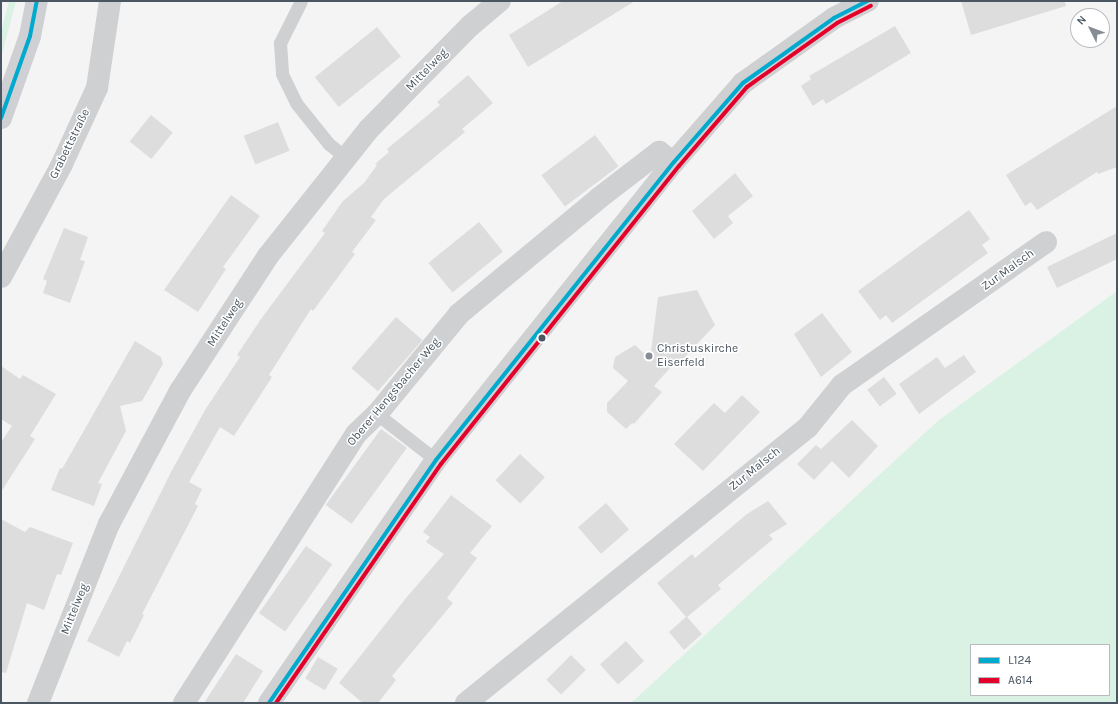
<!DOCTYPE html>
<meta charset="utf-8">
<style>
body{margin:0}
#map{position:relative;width:1118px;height:704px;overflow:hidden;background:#f4f4f4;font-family:Karla,sans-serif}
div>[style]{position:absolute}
.green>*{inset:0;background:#d9f2e3}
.building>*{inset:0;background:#ddddde;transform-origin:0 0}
.lane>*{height:13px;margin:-6.5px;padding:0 6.5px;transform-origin:6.5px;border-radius:6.5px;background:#ced0d2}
.street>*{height:22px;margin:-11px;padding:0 11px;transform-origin:11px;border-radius:11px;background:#ced0d2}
.secondary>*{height:22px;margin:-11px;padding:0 11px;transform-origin:11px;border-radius:11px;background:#ced0d4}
.bus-1>*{height:4px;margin:-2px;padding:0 2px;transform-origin:2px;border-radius:2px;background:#00a9ce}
.bus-2>*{height:4px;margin:-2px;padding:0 2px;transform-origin:2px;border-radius:2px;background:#e4002b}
.dots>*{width:11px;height:11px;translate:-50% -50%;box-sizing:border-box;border:2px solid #fff;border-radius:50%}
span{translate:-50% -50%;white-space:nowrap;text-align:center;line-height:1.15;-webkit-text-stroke:3px #fff;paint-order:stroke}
.street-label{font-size:12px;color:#4a5661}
.poi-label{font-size:12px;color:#4a5661}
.left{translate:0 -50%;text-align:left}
.frame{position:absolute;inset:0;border:2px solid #4a5661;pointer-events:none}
.legend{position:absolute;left:970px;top:644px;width:140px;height:52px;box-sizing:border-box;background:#fff;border:1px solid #b7bbc0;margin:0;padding:5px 7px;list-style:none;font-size:12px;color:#4a5661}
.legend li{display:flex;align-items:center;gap:8px;height:20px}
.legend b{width:20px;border:1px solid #b7bbc0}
.north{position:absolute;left:1070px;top:8px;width:40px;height:40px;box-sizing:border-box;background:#fff;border:1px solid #b7bbc0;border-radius:50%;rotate:312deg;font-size:11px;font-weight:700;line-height:16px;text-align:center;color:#4a5661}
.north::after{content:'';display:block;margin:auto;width:14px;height:18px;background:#868d94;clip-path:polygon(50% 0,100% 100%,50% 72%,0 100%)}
</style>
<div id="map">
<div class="green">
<div style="clip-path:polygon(9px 1px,16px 1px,1px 58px,1px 32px)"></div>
<div style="clip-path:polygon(evenodd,1117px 291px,1117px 703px,631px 703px,939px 420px,1117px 291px,971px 645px,1109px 645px,1109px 695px,971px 695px,971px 645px)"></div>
</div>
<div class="building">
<div style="clip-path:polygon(563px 1px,635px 1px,528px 67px,509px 35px)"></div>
<div style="clip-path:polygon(961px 1px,1065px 1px,1066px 6px,971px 35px)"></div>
<div style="clip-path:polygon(895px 26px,911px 53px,826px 104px,823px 99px,813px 106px,801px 86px,811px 79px,809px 76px)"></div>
<div style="left:377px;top:27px;width:38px;height:80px;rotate:51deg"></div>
<div style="clip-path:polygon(468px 75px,493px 103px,462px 129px,465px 132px,384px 199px,371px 217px,376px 220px,352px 252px,355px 254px,313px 311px,311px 309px,269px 375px,272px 377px,234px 436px,220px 427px,189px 482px,202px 489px,195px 504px,198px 506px,142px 614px,144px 615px,130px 643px,127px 641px,119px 657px,87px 641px,171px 472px,205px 410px,240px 357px,237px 355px,261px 319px,325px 233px,322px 231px,343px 201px,364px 183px,377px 165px,375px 164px,389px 152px,387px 149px,440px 105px,437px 102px)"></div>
<div style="clip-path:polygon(1117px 106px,1117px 167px,1098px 174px,1097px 172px,1037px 210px,1031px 202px,1025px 206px,1006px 175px)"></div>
<div style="left:151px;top:115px;width:28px;height:34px;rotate:39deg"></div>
<div style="left:278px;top:122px;width:31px;height:37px;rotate:68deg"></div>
<div style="left:595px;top:135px;width:39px;height:67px;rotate:53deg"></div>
<div style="clip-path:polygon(735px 173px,753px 196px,728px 216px,733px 223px,714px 239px,692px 211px)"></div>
<div style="clip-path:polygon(231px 195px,260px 216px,223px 267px,226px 269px,198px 312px,164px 290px)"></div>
<div style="clip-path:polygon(969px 210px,990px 239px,982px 245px,988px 253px,892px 323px,886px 315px,880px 320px,858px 291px)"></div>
<div style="left:479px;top:222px;width:38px;height:65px;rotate:51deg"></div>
<div style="clip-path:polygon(64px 228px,88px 237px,80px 260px,85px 261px,70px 303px,43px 293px,47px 281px,43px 279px)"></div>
<div style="clip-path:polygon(1117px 233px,1117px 259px,1057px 288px,1047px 267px)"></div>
<div style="clip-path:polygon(697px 290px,715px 325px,682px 360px,678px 359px,654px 386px,662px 392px,634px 424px,632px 423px,626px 429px,607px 412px,607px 403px,628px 381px,613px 368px,615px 357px,635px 345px,650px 359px,658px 297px)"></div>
<div style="clip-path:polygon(822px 313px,852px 352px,821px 377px,794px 334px)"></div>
<div style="left:396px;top:317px;width:35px;height:68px;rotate:41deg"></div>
<div style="clip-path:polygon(135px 341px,161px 357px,163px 364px,142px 401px,120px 406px,126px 431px,98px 483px,102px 484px,94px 506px,51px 490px,60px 468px,62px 469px)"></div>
<div style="clip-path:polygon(964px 355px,976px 372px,919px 414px,899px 384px,937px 357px,945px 368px)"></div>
<div style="clip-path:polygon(1px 366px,20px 379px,23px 375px,56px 394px,30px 436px,35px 439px,1px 492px,1px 442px,12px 426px,1px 419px)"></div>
<div style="left:884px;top:377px;width:21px;height:21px;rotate:53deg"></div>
<div style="clip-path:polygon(742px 395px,760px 412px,703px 471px,674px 444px,714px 403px,725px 413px)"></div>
<div style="clip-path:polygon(852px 420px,878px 446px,849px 478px,832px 461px,814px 480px,797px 464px,816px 445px,821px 449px)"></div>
<div style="left:381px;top:429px;width:32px;height:94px;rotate:36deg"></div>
<div style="left:520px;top:454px;width:34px;height:36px;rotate:43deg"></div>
<div style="clip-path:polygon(451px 495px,492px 526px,470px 553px,477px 558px,447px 598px,453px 603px,392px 676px,396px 680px,378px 703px,363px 703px,339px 683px,406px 598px,444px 554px,426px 542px,430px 537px,423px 532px)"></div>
<div style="clip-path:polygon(768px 501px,787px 524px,769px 535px,773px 539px,718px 585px,721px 589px,687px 617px,702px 634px,684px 650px,669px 632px,686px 617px,657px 583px,692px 554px,695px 558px,747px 514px)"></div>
<div style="left:606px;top:503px;width:35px;height:37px;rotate:49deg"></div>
<div style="clip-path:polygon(1px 519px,25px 532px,30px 527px,73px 543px,61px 575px,57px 574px,44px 610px,27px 603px,6px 673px,1px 672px)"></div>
<div style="left:306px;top:546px;width:32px;height:82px;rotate:35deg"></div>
<div style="left:626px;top:641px;width:27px;height:35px;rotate:48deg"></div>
<div style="clip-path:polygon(236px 654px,263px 671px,243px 703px,204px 703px)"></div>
<div style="left:571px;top:655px;width:21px;height:35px;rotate:45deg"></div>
<div style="left:318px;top:657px;width:23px;height:25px;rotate:31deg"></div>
</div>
<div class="lane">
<div style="left:301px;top:1px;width:47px;rotate:116.6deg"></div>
<div style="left:280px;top:43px;width:31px;rotate:86deg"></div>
<div style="left:282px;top:74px;width:32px;rotate:64deg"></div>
<div style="left:296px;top:103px;width:53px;rotate:51.2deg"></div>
<div style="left:329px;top:144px;width:22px;rotate:39deg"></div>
<div style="left:377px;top:414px;width:75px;rotate:37.9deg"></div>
</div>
<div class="street">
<div style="left:1px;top:277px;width:128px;rotate:-61.6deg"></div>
<div style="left:62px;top:164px;width:84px;rotate:-65.3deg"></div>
<div style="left:97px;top:88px;width:88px;rotate:-81.5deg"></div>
<div style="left:38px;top:703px;width:193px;rotate:-68.4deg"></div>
<div style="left:109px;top:524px;width:151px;rotate:-61.9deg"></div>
<div style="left:180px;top:391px;width:161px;rotate:-56.9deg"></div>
<div style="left:268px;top:256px;width:162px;rotate:-51.5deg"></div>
<div style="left:369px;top:129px;width:144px;rotate:-45.6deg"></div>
<div style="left:470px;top:26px;width:39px;rotate:-40deg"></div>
<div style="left:184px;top:703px;width:319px;rotate:-57.4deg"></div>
<div style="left:356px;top:434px;width:29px;rotate:-44deg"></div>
<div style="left:377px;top:414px;width:129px;rotate:-50.6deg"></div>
<div style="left:459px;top:314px;width:182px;rotate:-39.6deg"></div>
<div style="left:599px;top:198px;width:76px;rotate:-37.5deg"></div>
<div style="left:659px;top:152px;width:18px;rotate:34deg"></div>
<div style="left:269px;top:703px;width:295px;rotate:-55.5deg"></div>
<div style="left:436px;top:460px;width:381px;rotate:-51.4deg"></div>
<div style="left:674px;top:162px;width:105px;rotate:-48.9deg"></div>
<div style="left:743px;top:83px;width:112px;rotate:-35.5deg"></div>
<div style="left:834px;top:18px;width:38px;rotate:-27deg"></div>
<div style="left:466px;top:703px;width:439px;rotate:-38.9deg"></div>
<div style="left:808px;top:427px;width:54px;rotate:-51deg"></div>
<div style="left:842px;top:385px;width:249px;rotate:-35deg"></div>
</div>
<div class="secondary">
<div style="left:1px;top:118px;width:87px;rotate:-70.5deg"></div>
<div style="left:30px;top:36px;width:36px;rotate:-79deg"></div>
</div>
<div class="bus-1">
<div style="left:1px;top:118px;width:87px;rotate:-70.5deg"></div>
<div style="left:30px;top:36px;width:36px;rotate:-79deg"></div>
<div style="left:269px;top:703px;width:295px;rotate:-55.5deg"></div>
<div style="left:436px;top:460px;width:381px;rotate:-51.4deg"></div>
<div style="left:674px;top:162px;width:105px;rotate:-48.9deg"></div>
<div style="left:743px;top:83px;width:112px;rotate:-35.5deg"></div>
<div style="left:834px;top:18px;width:38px;rotate:-27deg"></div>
</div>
<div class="bus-2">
<div style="left:276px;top:703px;width:290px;rotate:-55.4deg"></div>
<div style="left:441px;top:464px;width:381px;rotate:-51.4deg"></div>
<div style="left:679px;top:166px;width:104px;rotate:-49.3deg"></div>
<div style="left:747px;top:87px;width:110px;rotate:-35.4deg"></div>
<div style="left:837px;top:23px;width:38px;rotate:-27deg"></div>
</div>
<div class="dots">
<div style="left:542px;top:338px;background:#4a5661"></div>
<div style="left:649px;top:356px;background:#868d94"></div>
</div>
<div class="street-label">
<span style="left:427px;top:70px;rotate:-46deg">Mittelweg</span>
<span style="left:70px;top:144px;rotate:-64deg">Grabettstraße</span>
<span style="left:1008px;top:270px;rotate:-36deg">Zur Malsch</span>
<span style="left:225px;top:323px;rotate:-57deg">Mittelweg</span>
<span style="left:394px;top:392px;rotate:-50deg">Oberer Hengsbacher Weg</span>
<span style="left:755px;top:469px;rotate:-39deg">Zur Malsch</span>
<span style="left:75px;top:609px;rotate:-68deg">Mittelweg</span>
</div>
<div class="poi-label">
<span class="left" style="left:657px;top:356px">Christuskirche<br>Eiserfeld</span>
</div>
<div class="frame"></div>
<ul class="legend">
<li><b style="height:5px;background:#00a9ce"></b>L124</li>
<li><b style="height:5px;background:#e4002b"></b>A614</li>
</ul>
<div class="north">N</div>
</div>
